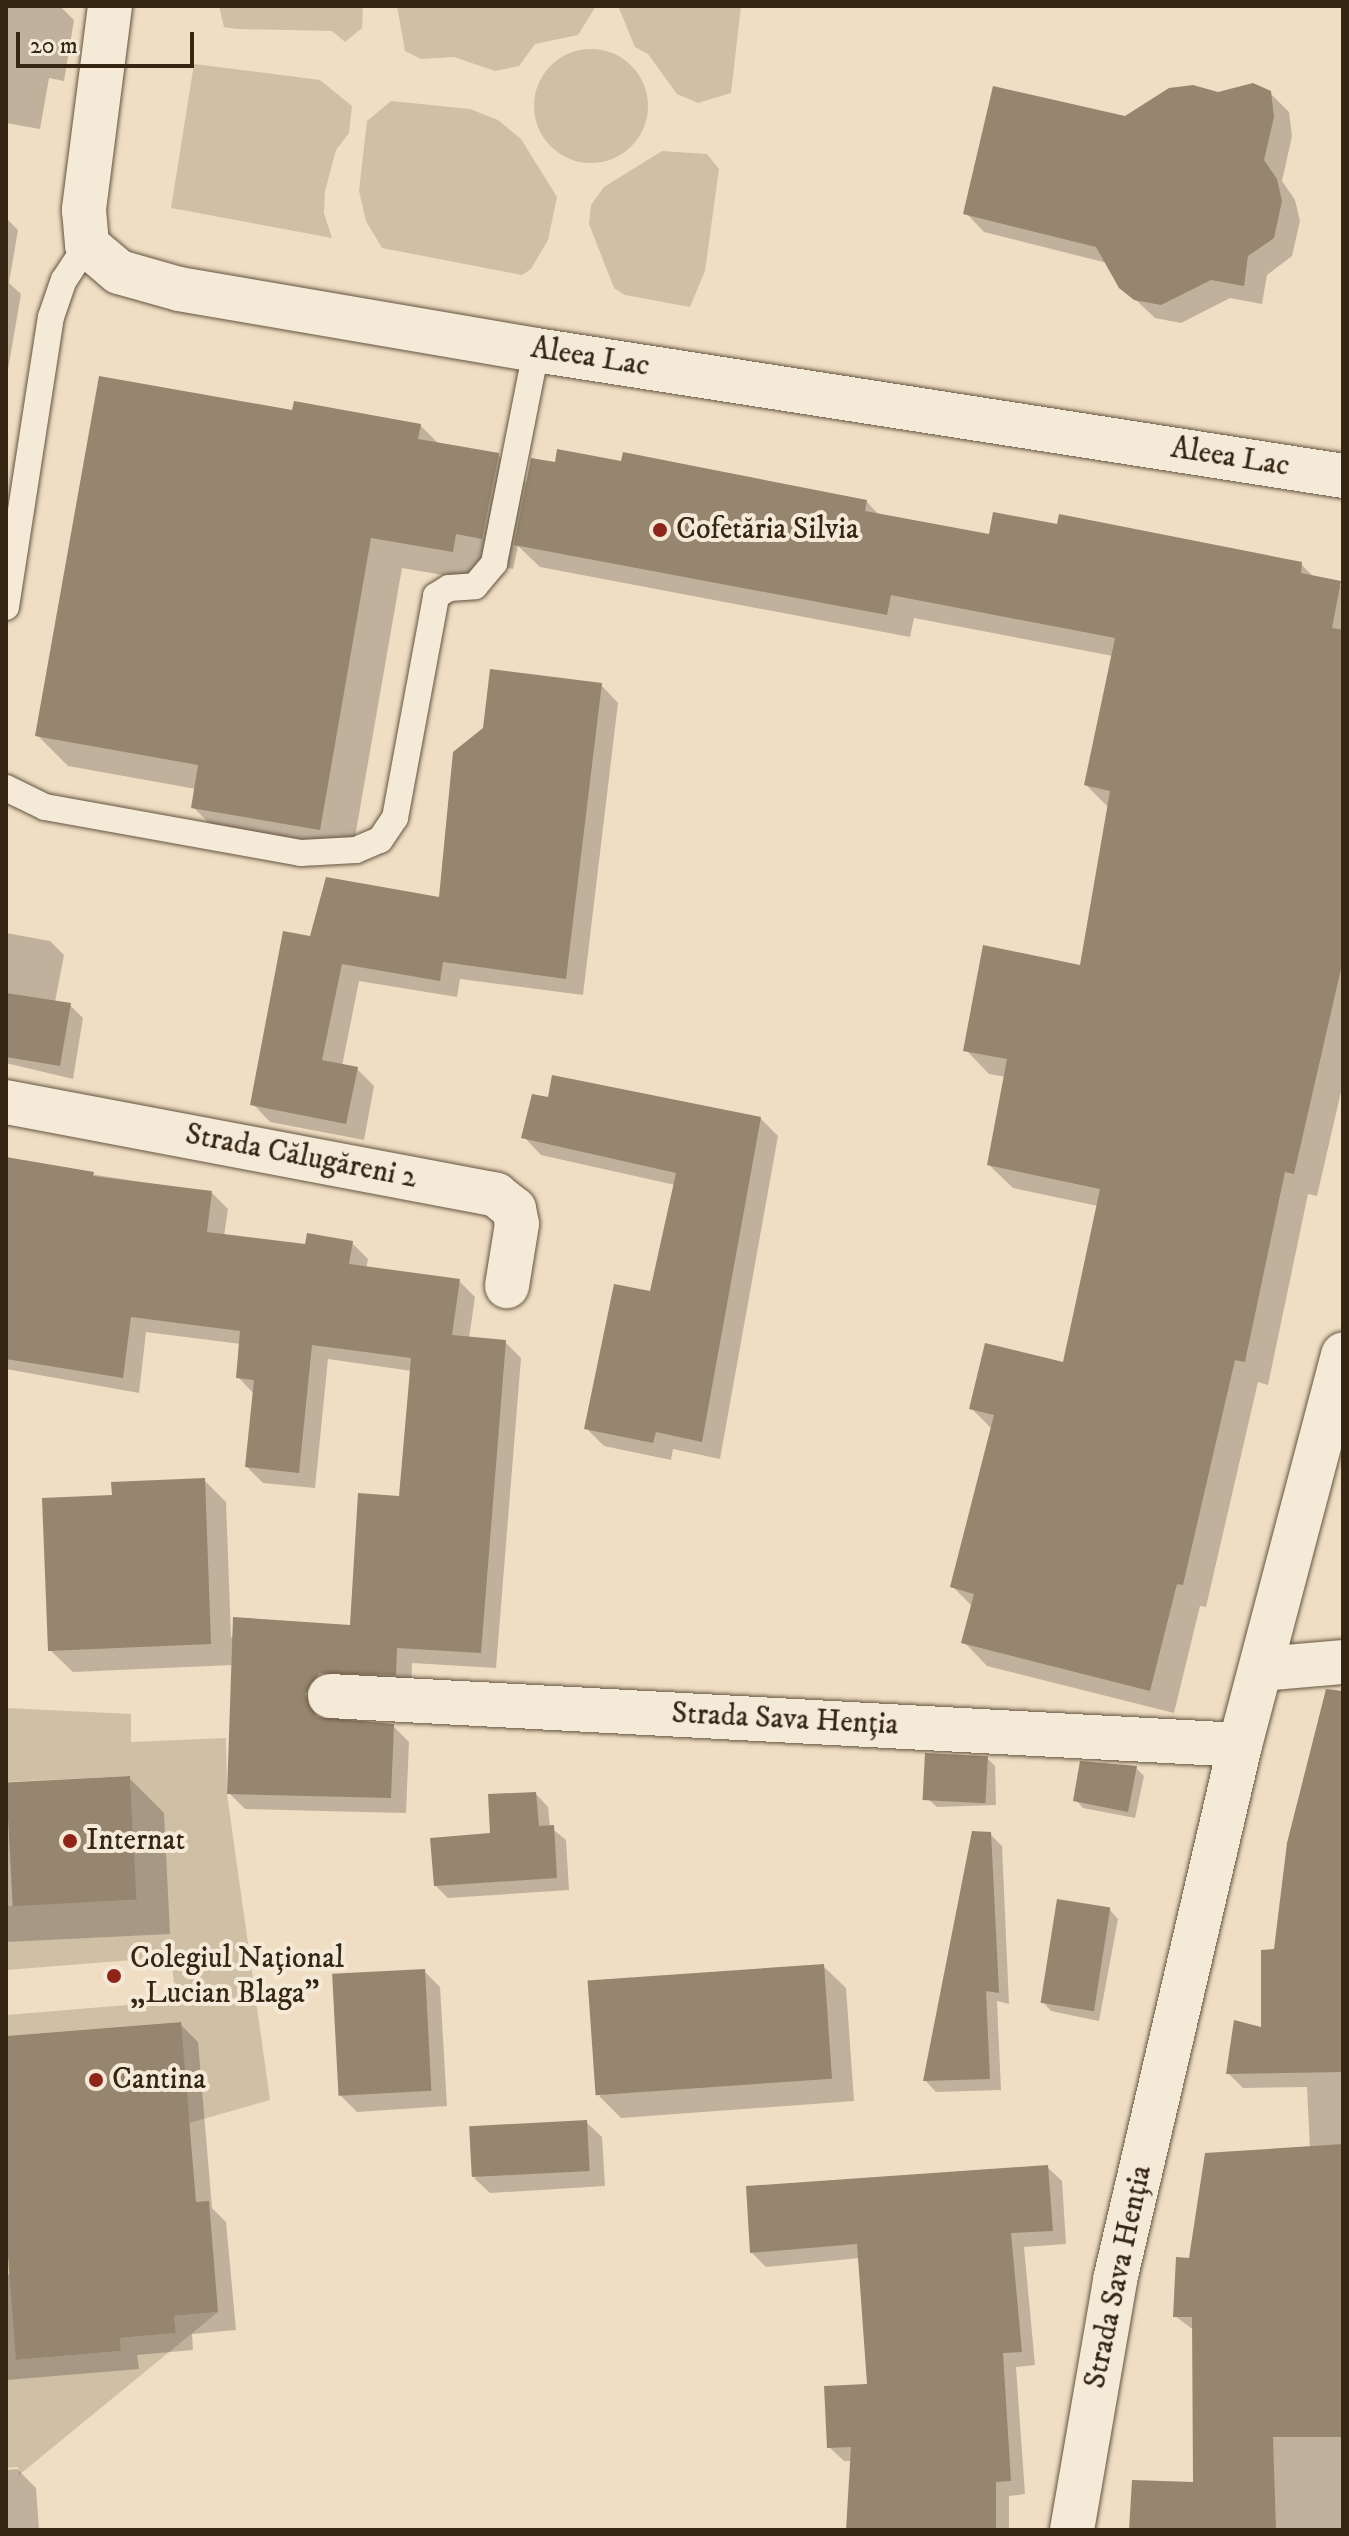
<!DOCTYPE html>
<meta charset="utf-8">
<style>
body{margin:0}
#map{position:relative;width:1349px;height:2536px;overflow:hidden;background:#efdec3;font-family:"IM FELL DW Pica",serif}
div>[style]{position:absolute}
.green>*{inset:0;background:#cfbfa5}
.round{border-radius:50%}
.shadow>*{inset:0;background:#0003}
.building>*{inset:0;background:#96866f;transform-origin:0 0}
.roads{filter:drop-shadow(0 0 2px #645440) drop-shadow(0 0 2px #645440)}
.service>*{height:26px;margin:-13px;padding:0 13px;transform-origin:13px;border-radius:13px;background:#f5ead8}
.minor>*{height:44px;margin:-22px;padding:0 22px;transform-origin:22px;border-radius:22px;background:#f5ead8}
.dots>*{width:22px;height:22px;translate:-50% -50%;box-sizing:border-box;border:4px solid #f5ead8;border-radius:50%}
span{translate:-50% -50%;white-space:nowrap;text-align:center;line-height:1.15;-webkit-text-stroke:8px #f5ead8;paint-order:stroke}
.street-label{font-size:30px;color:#352614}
.poi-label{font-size:30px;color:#352614}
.left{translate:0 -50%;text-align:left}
.frame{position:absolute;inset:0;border:8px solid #352614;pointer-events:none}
.scale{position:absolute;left:16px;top:32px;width:178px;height:36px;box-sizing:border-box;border:4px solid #352614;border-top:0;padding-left:10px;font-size:24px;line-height:28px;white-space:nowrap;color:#352614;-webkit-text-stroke:6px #f5ead8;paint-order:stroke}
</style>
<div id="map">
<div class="green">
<div style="clip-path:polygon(219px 6px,363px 6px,362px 28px,345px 42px,332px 31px,237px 29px,224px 27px)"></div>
<div style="clip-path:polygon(397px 6px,596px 6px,578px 35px,535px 44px,519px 66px,495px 71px,454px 57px,421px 59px,405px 51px)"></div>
<div style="clip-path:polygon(618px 6px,741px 6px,731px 93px,698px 103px,677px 94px,648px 54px,635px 47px)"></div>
<div class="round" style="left:534px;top:49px;width:114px;height:114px"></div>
<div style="clip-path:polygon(194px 64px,320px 80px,352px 106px,349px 133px,336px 150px,325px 191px,324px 213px,332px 238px,171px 208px)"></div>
<div style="clip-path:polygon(391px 101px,470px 109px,498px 120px,521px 139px,557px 197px,548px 240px,531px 269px,522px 275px,382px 248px,366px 221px,359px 191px,367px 121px)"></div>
<div style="clip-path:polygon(662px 151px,707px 154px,719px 169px,705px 271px,690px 307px,625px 295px,614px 288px,589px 224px,591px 205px,604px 187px)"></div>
<div style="clip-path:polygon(6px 1708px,131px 1714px,131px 1742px,226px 1738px,227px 1794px,270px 2100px,189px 2123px,180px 2022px,6px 2036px,6px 2015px,176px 2001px,171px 1957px,6px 1970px,6px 1906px,136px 1900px,130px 1776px,6px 1782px)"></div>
<div style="clip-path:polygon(6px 2231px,17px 2360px,121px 2351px,120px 2338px,176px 2333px,174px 2316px,218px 2312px,19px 2475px,18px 2467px,6px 2468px)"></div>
</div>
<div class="shadow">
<div style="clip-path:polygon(6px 6px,60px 6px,74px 20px,64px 81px,49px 78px,40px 129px,6px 123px)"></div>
<div style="clip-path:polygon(1270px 93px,1289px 112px,1292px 136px,1282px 181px,1295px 200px,1300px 221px,1292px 256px,1267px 275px,1262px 304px,1230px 298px,1181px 323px,1155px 318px,1121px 286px,1107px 263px,984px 232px,966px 213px,1125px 118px,1218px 94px)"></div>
<div style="clip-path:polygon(6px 218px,18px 230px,9px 283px,21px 294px,6px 381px)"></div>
<div style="clip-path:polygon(294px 413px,420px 425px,439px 444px,498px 455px,528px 484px,866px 501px,880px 516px,991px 536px,1301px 564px,1315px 578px,1343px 586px,1343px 1083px,1317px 1196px,1308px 1194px,1268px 1385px,1258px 1382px,1206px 1607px,1200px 1606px,1174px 1713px,987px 1666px,964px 1642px,973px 1607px,952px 1586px,992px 1429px,972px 1409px,1065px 1364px,1098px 1206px,1013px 1188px,989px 1165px,1006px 1077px,989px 1074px,966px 1050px,1082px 967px,1109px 808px,1086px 785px,1113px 656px,914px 618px,910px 637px,540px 567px,518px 546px,513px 569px,487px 564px,484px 582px,402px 568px,351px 860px,224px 838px,193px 807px,196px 789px,68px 766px,37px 735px)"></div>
<div style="clip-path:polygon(601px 685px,618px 703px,583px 995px,460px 979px,457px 997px,359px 981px,342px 1066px,357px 1069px,374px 1086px,364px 1140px,270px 1122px,253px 1104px,311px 938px,441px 899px)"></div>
<div style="clip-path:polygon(6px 933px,50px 941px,64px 955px,55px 1002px,70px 1005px,83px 1018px,73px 1079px,6px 1063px)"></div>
<div style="clip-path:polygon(760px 1118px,778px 1136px,720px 1459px,673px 1449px,671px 1460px,604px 1446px,586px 1428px,652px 1294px,675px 1185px,541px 1155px,524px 1137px)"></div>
<div style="clip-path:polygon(6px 1161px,212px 1193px,228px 1209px,224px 1236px,307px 1246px,352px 1243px,368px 1259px,366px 1269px,459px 1281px,475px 1297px,469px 1338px,505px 1342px,521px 1358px,496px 1668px,412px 1663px,411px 1690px,320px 1711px,325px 1720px,393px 1726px,409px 1742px,406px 1813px,245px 1809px,229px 1793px,233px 1665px,73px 1672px,50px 1650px,114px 1497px,204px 1480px,226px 1502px,231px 1637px,352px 1627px,401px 1498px,412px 1371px,328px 1359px,315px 1488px,263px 1483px,247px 1467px,254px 1394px,238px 1377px,241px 1344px,146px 1332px,139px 1393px,6px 1369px)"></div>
<div style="clip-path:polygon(1343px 1713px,1343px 2530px,1131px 2530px,1195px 2484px,1195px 2331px,1175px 2316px,1190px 2260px,1310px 2149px,1307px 2087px,1243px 2088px,1229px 2074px,1263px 2029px,1276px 1951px)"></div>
<div style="clip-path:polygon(987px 1758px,995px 1766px,996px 1805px,937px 1807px,929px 1800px)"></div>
<div style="clip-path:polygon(1136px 1768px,1144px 1776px,1135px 1818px,1083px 1808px,1076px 1800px)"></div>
<div style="clip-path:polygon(129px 1778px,164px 1813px,170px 1934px,6px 1942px,6px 1784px)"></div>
<div style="clip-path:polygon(536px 1794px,548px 1807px,550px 1827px,566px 1840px,569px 1890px,448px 1898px,435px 1885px)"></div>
<div style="clip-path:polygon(990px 1834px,1002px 1846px,1009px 2004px,997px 2001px,1001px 2090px,936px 2092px,925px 2080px)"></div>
<div style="clip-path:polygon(1109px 1909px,1118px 1919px,1099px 2021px,1051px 2011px,1042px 2001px)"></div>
<div style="clip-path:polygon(823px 1966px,846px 1988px,854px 2101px,621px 2118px,599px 2096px)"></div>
<div style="clip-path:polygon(424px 1971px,440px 1987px,447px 2106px,357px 2112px,341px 2096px)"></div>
<div style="clip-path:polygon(180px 2024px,198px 2042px,212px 2208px,226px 2222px,236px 2330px,192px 2334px,193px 2350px,137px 2355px,139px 2369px,6px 2380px,6px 2275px,12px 2274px,6px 2038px)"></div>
<div style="clip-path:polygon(586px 2122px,602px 2137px,605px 2186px,490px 2193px,474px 2178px)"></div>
<div style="clip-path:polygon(1047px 2167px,1062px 2181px,1066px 2244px,1024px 2247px,1035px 2365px,1016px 2367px,1025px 2494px,1009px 2496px,1009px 2530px,848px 2530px,852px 2461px,844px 2461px,829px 2447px,869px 2385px,860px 2258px,766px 2267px,752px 2253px)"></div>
<div style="clip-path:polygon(17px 2469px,36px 2488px,39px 2530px,6px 2530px,6px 2470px)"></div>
</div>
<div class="building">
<div style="clip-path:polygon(1253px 83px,1271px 91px,1274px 117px,1264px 160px,1277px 179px,1282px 201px,1274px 238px,1248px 256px,1244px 286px,1211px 280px,1161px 305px,1134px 300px,1119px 288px,1096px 247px,963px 214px,993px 86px,1125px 116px,1169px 88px,1193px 85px,1218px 92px)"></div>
<div style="clip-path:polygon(99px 376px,292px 410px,294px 401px,421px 424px,418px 439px,499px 453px,482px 539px,456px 534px,453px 552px,371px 538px,320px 830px,191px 808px,198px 765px,35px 736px)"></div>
<div style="clip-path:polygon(557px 449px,621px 461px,623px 452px,709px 469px,867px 500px,865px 511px,989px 534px,993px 512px,1057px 524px,1059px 514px,1302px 562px,1301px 573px,1341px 581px,1332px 628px,1343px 630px,1343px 960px,1294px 1174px,1285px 1172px,1245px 1362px,1235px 1360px,1183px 1585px,1177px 1584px,1150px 1691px,961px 1643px,974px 1594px,950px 1587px,994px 1415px,969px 1409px,985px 1343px,1063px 1362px,1100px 1189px,987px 1165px,1007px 1059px,963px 1051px,983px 945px,1080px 965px,1110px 791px,1084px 785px,1115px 638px,891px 595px,887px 615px,514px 545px,531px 458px,555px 462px)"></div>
<div style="clip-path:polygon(490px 669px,602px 683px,566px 979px,443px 962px,440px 981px,342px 964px,322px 1060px,358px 1067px,346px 1124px,250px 1105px,283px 931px,310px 936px,326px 877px,439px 897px,453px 752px,483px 728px)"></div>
<div style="clip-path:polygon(6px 993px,71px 1003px,60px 1066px,6px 1057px)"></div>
<div style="clip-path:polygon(552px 1075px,761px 1117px,702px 1442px,656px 1432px,653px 1443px,584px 1429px,614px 1284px,650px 1291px,676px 1173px,521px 1138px,532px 1094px,548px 1097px)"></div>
<div style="clip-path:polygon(6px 1157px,94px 1172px,93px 1176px,212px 1191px,207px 1232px,305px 1244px,307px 1233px,353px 1241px,349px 1264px,460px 1279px,452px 1335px,506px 1340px,481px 1653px,397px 1648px,396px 1675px,319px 1673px,305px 1694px,317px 1717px,394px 1724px,391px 1798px,227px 1794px,233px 1617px,350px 1625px,358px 1493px,399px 1496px,411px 1358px,312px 1345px,299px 1473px,245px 1467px,254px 1380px,236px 1378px,240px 1331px,131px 1317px,123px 1378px,6px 1359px)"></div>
<div style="clip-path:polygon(205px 1478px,211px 1644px,48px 1651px,42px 1498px,112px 1495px,111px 1482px)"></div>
<div style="clip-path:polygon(1326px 1689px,1343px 1691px,1343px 2072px,1226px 2074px,1234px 2020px,1261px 2027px,1261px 1950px,1274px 1949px,1287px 1843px)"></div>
<div style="left:925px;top:1753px;width:63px;height:47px;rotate:3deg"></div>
<div style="clip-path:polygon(1080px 1761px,1137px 1766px,1128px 1812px,1073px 1801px)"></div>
<div style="left:130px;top:1776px;width:124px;height:124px;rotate:87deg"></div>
<div style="clip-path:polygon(536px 1792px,539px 1826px,554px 1825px,557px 1878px,434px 1886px,430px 1838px,490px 1833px,488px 1794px)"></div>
<div style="clip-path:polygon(972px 1831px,991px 1832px,999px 1993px,986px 1991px,990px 2079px,923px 2081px)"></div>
<div style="left:1057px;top:1899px;width:54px;height:105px;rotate:9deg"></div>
<div style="left:824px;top:1964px;width:115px;height:237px;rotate:86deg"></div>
<div style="left:425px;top:1969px;width:122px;height:93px;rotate:87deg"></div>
<div style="clip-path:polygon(181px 2022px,196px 2202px,209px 2201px,218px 2312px,174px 2316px,176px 2333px,120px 2338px,121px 2351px,16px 2360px,6px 2231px,6px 2036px)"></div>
<div style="left:587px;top:2120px;width:51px;height:118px;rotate:87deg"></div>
<div style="clip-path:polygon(1343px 2144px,1343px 2437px,1273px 2437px,1276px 2530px,1129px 2530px,1132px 2480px,1193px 2482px,1192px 2317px,1173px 2317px,1176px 2257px,1189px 2258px,1205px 2153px)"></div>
<div style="clip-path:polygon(1048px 2165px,1053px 2231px,1011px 2233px,1022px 2352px,1003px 2353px,1011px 2481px,996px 2482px,996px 2530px,846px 2530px,851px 2447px,827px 2448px,824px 2386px,867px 2384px,857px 2244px,750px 2253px,746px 2186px)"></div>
</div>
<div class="roads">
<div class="service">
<div style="left:6px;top:607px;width:293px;rotate:-81.2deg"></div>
<div style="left:51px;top:317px;width:39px;rotate:-71deg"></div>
<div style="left:64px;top:280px;width:42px;rotate:-56.7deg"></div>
<div style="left:6px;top:788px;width:43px;rotate:26deg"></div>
<div style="left:45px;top:807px;width:260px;rotate:10.2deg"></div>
<div style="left:301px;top:853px;width:55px;rotate:-3.1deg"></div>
<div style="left:356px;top:850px;width:26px;rotate:-23deg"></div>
<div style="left:380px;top:840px;width:27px;rotate:-56deg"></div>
<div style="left:395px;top:818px;width:226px;rotate:-79.5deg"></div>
<div style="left:436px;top:596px;width:15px;rotate:-32deg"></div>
<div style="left:449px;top:588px;width:26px;rotate:-4deg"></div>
<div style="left:475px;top:586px;width:30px;rotate:-50deg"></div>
<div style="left:494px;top:563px;width:217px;rotate:-78.8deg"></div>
</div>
<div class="minor">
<div style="left:110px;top:6px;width:206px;rotate:97.3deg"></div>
<div style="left:84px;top:210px;width:35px;rotate:85deg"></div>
<div style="left:87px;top:245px;width:42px;rotate:40.2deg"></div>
<div style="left:119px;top:272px;width:62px;rotate:15.8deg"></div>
<div style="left:179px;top:289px;width:362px;rotate:9.7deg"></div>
<div style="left:536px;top:350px;width:817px;rotate:8.87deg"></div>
<div style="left:6px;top:1102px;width:499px;rotate:10.7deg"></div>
<div style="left:496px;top:1195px;width:23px;rotate:38deg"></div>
<div style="left:514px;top:1209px;width:15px;rotate:79deg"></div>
<div style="left:517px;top:1224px;width:63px;rotate:99.2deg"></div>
<div style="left:1262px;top:1669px;width:81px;rotate:-4.9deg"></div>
<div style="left:330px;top:1696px;width:911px;rotate:3.08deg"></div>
<div style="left:1072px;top:2530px;width:254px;rotate:-80.2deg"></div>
<div style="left:1115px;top:2280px;width:549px;rotate:-76.85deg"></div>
<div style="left:1240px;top:1745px;width:404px;rotate:-75.2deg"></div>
</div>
</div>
<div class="dots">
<div style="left:660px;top:530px;background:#8f2418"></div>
<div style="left:70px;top:1841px;background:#8f2418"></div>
<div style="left:114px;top:1976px;background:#8f2418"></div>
<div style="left:96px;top:2080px;background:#8f2418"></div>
</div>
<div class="street-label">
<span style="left:590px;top:358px;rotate:9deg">Aleea Lac</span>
<span style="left:1230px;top:458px;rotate:9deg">Aleea Lac</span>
<span style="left:301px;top:1157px;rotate:11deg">Strada Călugăreni 2</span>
<span style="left:785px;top:1720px;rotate:3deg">Strada Sava Henția</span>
<span style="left:1119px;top:2277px;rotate:-78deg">Strada Sava Henția</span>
</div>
<div class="poi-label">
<span class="left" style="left:676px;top:530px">Cofetăria Silvia</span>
<span class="left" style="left:86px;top:1841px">Internat</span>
<span class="left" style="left:130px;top:1976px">Colegiul Național<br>„Lucian Blaga”</span>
<span class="left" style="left:112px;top:2080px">Cantina</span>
</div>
<div class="frame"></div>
<div class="scale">20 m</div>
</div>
